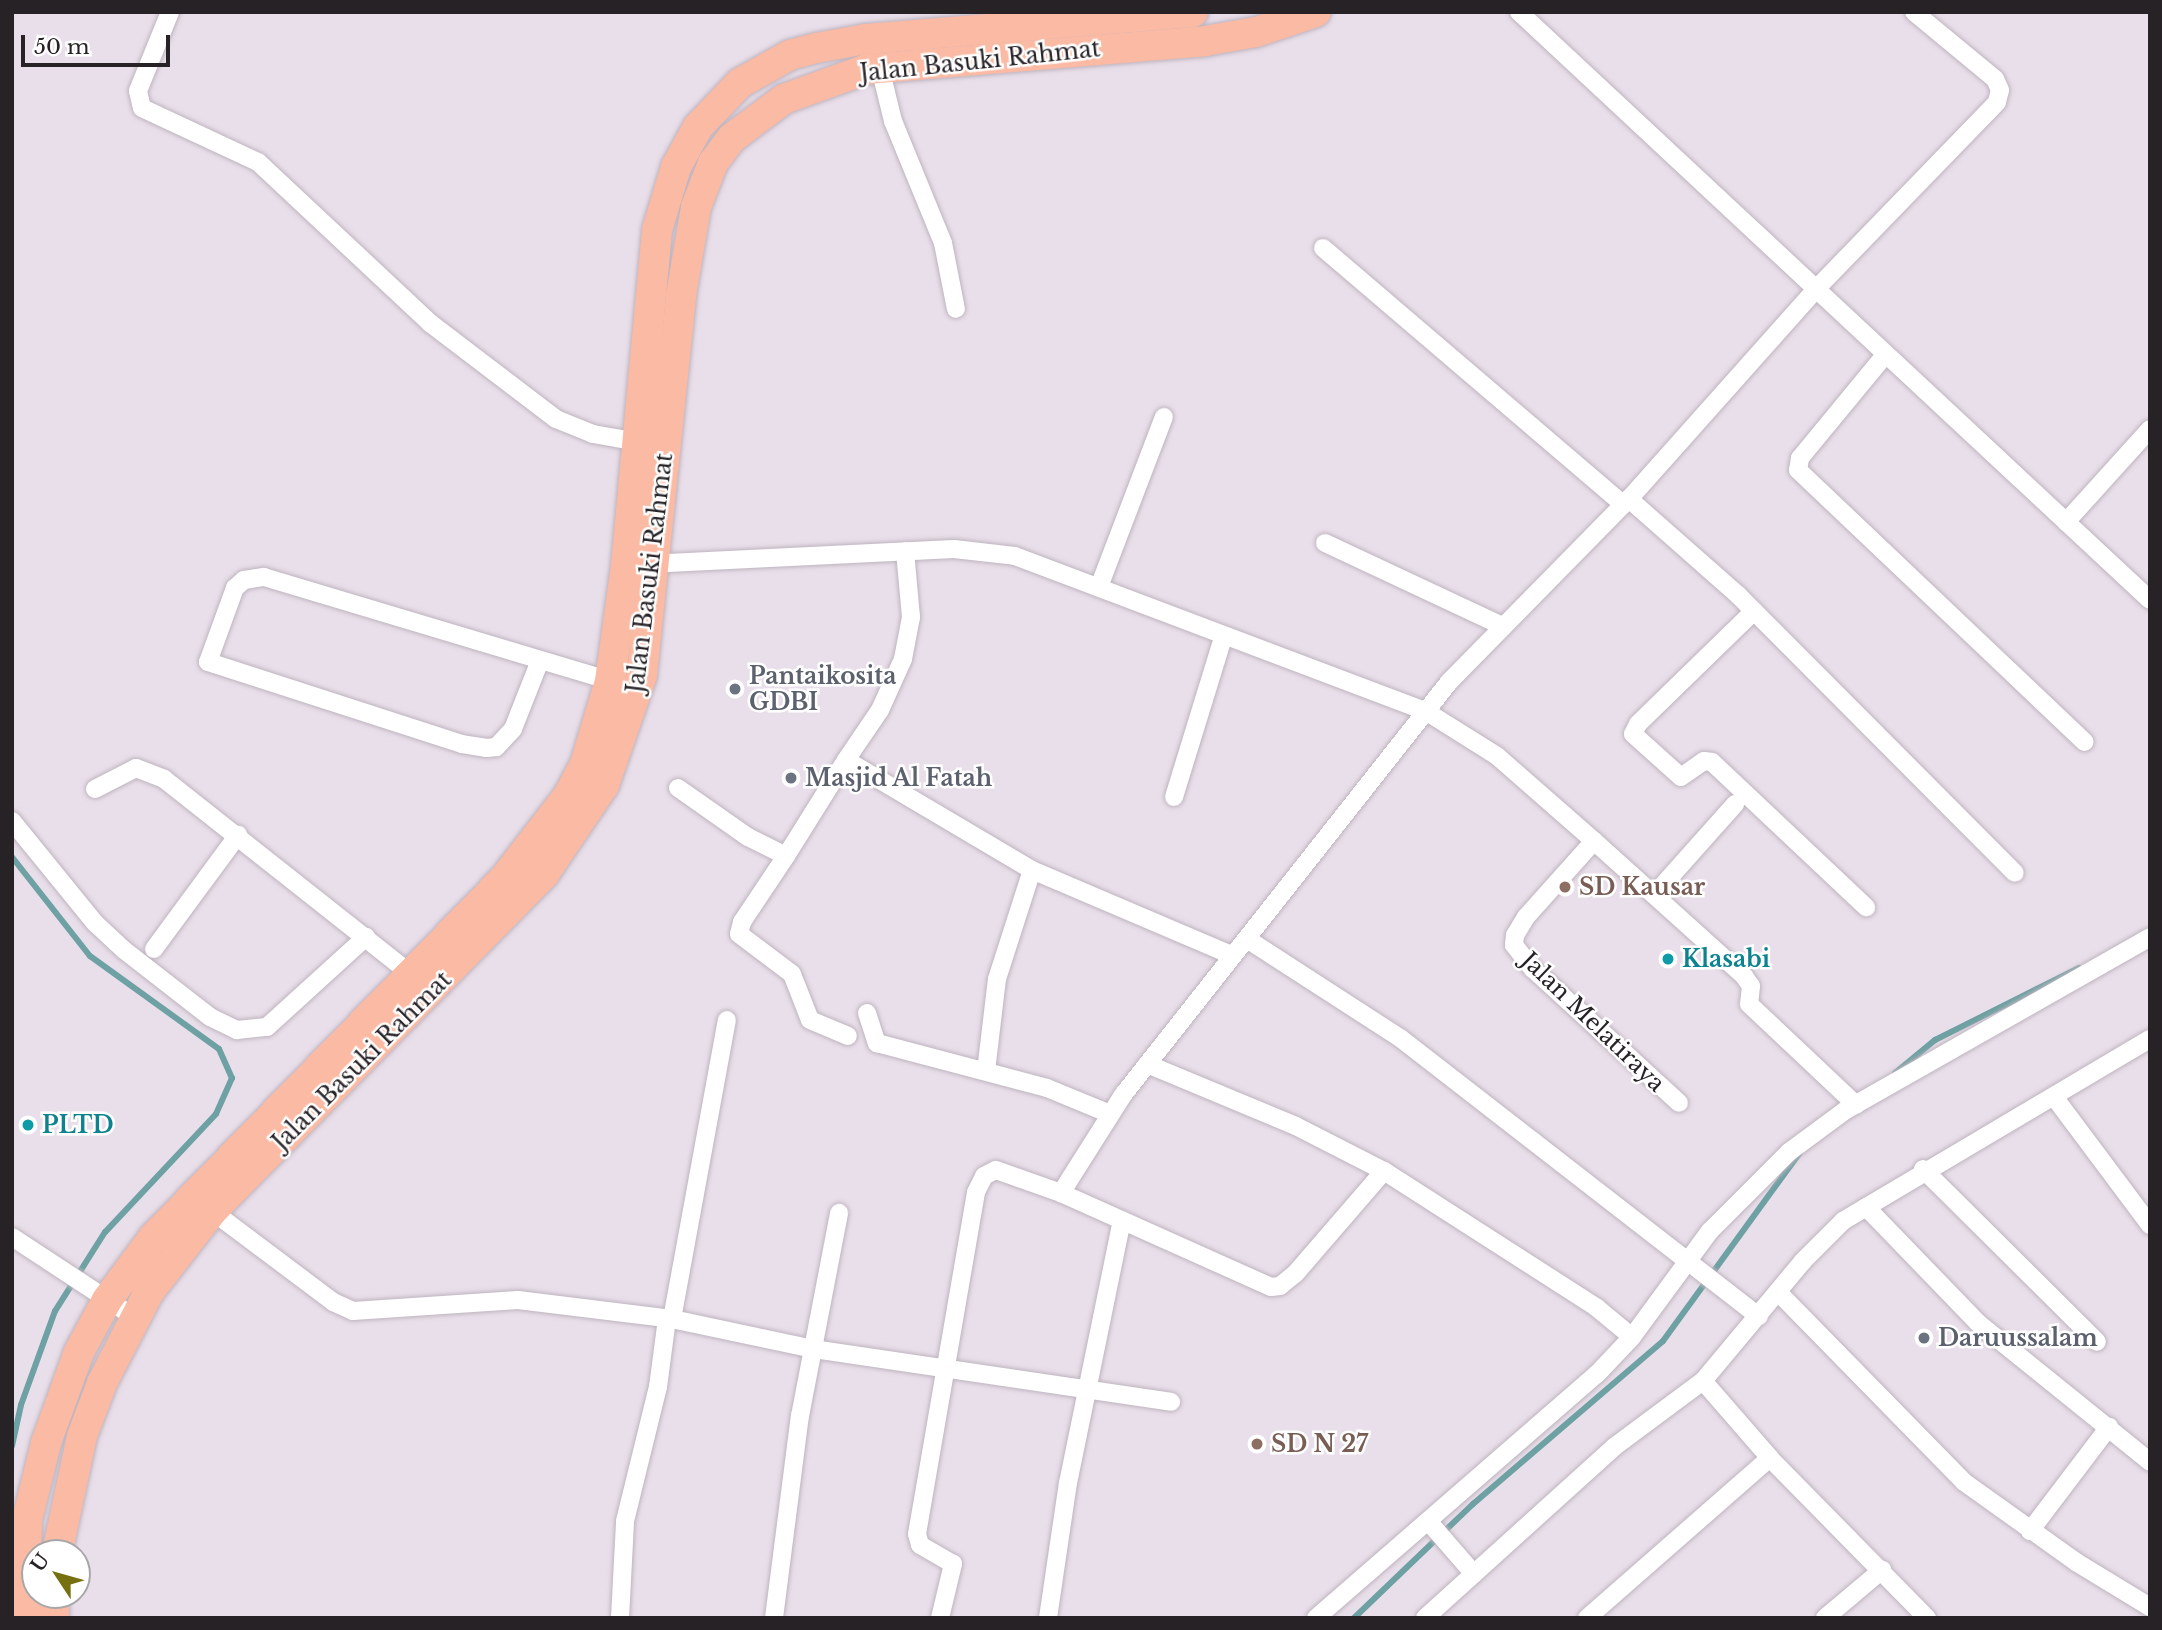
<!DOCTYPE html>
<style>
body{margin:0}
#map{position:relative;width:2162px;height:1630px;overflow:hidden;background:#e9dfea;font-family:"Libre Baskerville",serif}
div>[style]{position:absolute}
.stream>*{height:6px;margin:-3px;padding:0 3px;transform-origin:3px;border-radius:3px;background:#6ea1a3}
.roads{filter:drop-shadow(0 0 2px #beb4bf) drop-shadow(0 0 2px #beb4bf)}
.minor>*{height:18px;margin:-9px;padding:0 9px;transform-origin:9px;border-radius:9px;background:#fff}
.trunk>*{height:30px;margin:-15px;padding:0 15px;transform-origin:15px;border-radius:15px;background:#fabaa3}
.dots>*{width:19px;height:19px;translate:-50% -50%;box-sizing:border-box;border:4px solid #fff;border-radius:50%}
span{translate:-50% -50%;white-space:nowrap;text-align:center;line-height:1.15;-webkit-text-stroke:5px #fff;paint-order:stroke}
.street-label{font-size:23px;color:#262226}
.worship-label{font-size:23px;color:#5b616d;font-weight:700}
.left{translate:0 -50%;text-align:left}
.education-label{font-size:23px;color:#785e54;font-weight:700}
.culture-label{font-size:23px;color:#0d838f;font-weight:700}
.frame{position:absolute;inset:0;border:14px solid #262226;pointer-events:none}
.north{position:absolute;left:21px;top:1539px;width:70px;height:70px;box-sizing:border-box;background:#fff;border:2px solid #a8a7a8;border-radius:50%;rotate:306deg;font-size:19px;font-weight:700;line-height:28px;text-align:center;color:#262226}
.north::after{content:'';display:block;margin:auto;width:24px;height:32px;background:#777010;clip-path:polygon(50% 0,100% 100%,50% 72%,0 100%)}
.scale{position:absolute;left:21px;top:35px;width:149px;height:32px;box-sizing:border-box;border:4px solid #262226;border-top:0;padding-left:9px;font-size:21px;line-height:24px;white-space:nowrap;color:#262226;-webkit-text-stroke:5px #fff;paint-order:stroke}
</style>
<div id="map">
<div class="stream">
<div style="left:12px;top:857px;width:126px;rotate:51.8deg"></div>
<div style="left:90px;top:956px;width:159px;rotate:35.8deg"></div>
<div style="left:219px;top:1049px;width:32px;rotate:66deg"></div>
<div style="left:232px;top:1078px;width:39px;rotate:114deg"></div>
<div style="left:216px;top:1114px;width:162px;rotate:133.2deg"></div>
<div style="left:105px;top:1232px;width:93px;rotate:122.3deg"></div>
<div style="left:55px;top:1311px;width:100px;rotate:109.9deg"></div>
<div style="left:21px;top:1405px;width:42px;rotate:102.4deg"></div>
<div style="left:1895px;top:1073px;width:52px;rotate:-39.5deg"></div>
<div style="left:1935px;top:1040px;width:161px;rotate:-26.6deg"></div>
<div style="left:1354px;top:1618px;width:165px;rotate:-43.8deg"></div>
<div style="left:1473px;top:1504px;width:250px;rotate:-40.6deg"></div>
<div style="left:1663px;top:1341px;width:235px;rotate:-54deg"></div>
</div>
<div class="roads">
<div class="minor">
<div style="left:170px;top:12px;width:85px;rotate:112.1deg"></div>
<div style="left:138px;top:91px;width:17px;rotate:77deg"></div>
<div style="left:142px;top:108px;width:128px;rotate:25deg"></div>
<div style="left:258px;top:162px;width:236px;rotate:43.1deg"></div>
<div style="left:430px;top:323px;width:158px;rotate:37.3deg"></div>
<div style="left:556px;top:419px;width:40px;rotate:22deg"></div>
<div style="left:593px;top:434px;width:47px;rotate:9.9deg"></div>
<div style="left:1519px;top:12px;width:862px;rotate:42.98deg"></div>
<div style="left:880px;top:68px;width:55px;rotate:76.2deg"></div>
<div style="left:893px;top:121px;width:132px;rotate:67.7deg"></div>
<div style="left:943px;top:243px;width:67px;rotate:78.9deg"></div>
<div style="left:1323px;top:248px;width:394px;rotate:40.5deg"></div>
<div style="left:1885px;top:355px;width:134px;rotate:129.5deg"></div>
<div style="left:1800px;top:458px;width:12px;rotate:99deg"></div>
<div style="left:1798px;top:470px;width:395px;rotate:43.5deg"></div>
<div style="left:1629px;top:499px;width:145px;rotate:41.4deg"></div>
<div style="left:1738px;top:595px;width:392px;rotate:45.1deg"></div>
<div style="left:2066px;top:522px;width:125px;rotate:-47.9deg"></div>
<div style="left:1325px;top:543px;width:193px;rotate:25.1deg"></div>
<div style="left:647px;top:564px;width:307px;rotate:-2.8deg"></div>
<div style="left:954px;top:549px;width:61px;rotate:6.5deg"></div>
<div style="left:1015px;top:556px;width:441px;rotate:20.7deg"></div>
<div style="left:1427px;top:712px;width:83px;rotate:32.2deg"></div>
<div style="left:1497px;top:756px;width:129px;rotate:41.2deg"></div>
<div style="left:1594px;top:841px;width:102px;rotate:131.8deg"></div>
<div style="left:1526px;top:917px;width:21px;rotate:121deg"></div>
<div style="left:1515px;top:935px;width:10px;rotate:96deg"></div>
<div style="left:1514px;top:945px;width:31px;rotate:52deg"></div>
<div style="left:1533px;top:969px;width:198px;rotate:42.5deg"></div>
<div style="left:1099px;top:587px;width:182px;rotate:-69.1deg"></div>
<div style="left:1754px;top:611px;width:162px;rotate:135.8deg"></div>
<div style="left:1638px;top:724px;width:11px;rotate:117deg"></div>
<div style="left:1633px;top:734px;width:64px;rotate:41.9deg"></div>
<div style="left:1681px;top:777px;width:28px;rotate:-35deg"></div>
<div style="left:1704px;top:761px;width:8px;rotate:7deg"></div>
<div style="left:1712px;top:762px;width:212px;rotate:43.3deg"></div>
<div style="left:539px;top:663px;width:71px;rotate:111.5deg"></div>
<div style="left:513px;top:729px;width:25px;rotate:133deg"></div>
<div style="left:496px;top:747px;width:9px;rotate:174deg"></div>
<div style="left:487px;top:748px;width:25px;rotate:-171deg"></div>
<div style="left:462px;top:744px;width:267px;rotate:-162.1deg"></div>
<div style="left:208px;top:662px;width:79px;rotate:-70deg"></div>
<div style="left:235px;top:588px;width:12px;rotate:-42deg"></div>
<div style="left:244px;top:580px;width:20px;rotate:-9deg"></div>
<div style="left:264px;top:577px;width:361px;rotate:16.7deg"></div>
<div style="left:846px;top:760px;width:60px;rotate:-55.8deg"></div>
<div style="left:880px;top:710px;width:56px;rotate:-65.7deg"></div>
<div style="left:903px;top:659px;width:43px;rotate:-79.2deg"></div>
<div style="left:911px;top:617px;width:66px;rotate:-95.2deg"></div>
<div style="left:678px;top:788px;width:85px;rotate:35deg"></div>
<div style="left:748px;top:837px;width:42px;rotate:26.6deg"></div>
<div style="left:786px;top:856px;width:113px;rotate:-58deg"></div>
<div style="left:846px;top:760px;width:216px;rotate:30.6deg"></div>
<div style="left:1032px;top:870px;width:216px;rotate:23.1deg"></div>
<div style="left:95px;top:789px;width:46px;rotate:-27.1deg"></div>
<div style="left:136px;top:768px;width:30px;rotate:21deg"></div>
<div style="left:164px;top:779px;width:313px;rotate:38.3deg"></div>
<div style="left:1174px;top:797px;width:166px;rotate:-72.9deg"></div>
<div style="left:12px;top:821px;width:132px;rotate:50.9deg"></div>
<div style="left:95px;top:923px;width:40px;rotate:43deg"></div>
<div style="left:124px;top:950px;width:109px;rotate:37.9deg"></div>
<div style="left:210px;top:1017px;width:30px;rotate:26deg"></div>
<div style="left:237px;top:1030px;width:30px;rotate:-6deg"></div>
<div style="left:267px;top:1027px;width:134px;rotate:-42.3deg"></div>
<div style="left:1594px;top:841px;width:202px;rotate:42deg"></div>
<div style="left:1744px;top:976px;width:12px;rotate:55deg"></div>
<div style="left:1751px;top:986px;width:18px;rotate:96deg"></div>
<div style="left:1749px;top:1004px;width:147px;rotate:43.3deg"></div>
<div style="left:786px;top:856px;width:79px;rotate:123.7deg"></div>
<div style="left:742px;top:922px;width:12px;rotate:104deg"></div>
<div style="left:739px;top:934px;width:66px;rotate:37deg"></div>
<div style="left:792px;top:974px;width:49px;rotate:68.6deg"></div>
<div style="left:810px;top:1020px;width:41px;rotate:22.8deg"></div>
<div style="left:1654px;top:895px;width:122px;rotate:-48.3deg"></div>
<div style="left:1247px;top:939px;width:182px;rotate:32.9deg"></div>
<div style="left:1400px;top:1038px;width:454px;rotate:37.8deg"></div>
<div style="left:154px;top:949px;width:142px;rotate:-53.6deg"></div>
<div style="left:867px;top:1013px;width:32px;rotate:72deg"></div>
<div style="left:877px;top:1043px;width:176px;rotate:14.8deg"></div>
<div style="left:1047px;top:1088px;width:68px;rotate:22.4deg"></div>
<div style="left:1147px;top:1064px;width:161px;rotate:22.6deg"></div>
<div style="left:1296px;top:1126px;width:99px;rotate:27.1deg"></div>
<div style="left:1384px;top:1171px;width:253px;rotate:32.7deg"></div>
<div style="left:1597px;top:1308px;width:45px;rotate:39.6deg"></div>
<div style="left:986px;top:1071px;width:93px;rotate:-83.2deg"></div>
<div style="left:997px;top:979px;width:114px;rotate:-72.2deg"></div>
<div style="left:2055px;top:1098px;width:159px;rotate:53.2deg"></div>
<div style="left:1923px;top:1169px;width:245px;rotate:44.8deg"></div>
<div style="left:1061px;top:1193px;width:116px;rotate:-57.7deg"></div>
<div style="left:1123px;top:1095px;width:526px;rotate:-51.71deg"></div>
<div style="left:1449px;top:682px;width:257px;rotate:-45.5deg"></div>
<div style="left:1629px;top:499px;width:284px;rotate:-48.3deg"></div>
<div style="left:1818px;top:287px;width:257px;rotate:-45.9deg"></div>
<div style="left:1997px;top:102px;width:12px;rotate:-76deg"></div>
<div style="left:2000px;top:90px;width:12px;rotate:-114deg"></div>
<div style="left:1995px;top:79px;width:105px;rotate:-140.4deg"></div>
<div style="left:1866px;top:1207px;width:161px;rotate:46deg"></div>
<div style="left:1978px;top:1323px;width:221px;rotate:38.9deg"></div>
<div style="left:212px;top:1211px;width:151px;rotate:36.9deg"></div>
<div style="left:333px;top:1302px;width:22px;rotate:24deg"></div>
<div style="left:353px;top:1311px;width:165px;rotate:-3.8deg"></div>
<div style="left:518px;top:1300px;width:155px;rotate:7deg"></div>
<div style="left:672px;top:1319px;width:144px;rotate:12deg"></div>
<div style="left:813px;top:1349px;width:362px;rotate:8.4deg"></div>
<div style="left:12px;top:1237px;width:146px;rotate:33.3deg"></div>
<div style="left:1778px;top:1292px;width:266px;rotate:45.6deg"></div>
<div style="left:1964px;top:1482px;width:138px;rotate:35.5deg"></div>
<div style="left:2076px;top:1562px;width:87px;rotate:31.3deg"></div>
<div style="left:672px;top:1319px;width:304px;rotate:-79.6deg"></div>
<div style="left:1428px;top:1521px;width:70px;rotate:49deg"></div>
<div style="left:2030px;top:1531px;width:131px;rotate:-52.8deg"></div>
<div style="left:620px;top:1618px;width:97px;rotate:-87deg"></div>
<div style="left:625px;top:1521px;width:138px;rotate:-76.2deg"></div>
<div style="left:658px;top:1387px;width:69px;rotate:-82.5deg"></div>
<div style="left:774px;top:1618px;width:204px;rotate:-82.7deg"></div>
<div style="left:800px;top:1416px;width:207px;rotate:-79.1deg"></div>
<div style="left:940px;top:1618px;width:56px;rotate:-76.5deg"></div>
<div style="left:953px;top:1564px;width:38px;rotate:-150deg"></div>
<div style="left:920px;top:1545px;width:11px;rotate:-105deg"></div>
<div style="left:917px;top:1534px;width:347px;rotate:-80.2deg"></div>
<div style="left:976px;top:1192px;width:18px;rotate:-63deg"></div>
<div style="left:984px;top:1176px;width:13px;rotate:-27deg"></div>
<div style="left:996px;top:1170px;width:69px;rotate:19.5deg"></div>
<div style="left:1061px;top:1193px;width:230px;rotate:24.1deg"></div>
<div style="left:1271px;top:1287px;width:9px;rotate:-6deg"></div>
<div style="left:1280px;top:1286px;width:19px;rotate:-39deg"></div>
<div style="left:1295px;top:1274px;width:136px;rotate:-49.2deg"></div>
<div style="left:1048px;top:1618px;width:136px;rotate:-81.6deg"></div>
<div style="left:1068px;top:1483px;width:268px;rotate:-78.4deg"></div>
<div style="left:1316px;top:1618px;width:372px;rotate:-41deg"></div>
<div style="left:1597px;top:1374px;width:51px;rotate:-46.6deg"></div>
<div style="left:1632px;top:1337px;width:132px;rotate:-53.7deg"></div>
<div style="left:1710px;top:1231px;width:112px;rotate:-45deg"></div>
<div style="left:1789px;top:1152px;width:71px;rotate:-36.4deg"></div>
<div style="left:1846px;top:1110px;width:350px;rotate:-29.6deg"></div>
<div style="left:1425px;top:1618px;width:255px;rotate:-42.1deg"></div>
<div style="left:1614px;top:1447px;width:111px;rotate:-36.6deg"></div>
<div style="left:1587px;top:1618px;width:243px;rotate:-41.2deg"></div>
<div style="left:1825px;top:1618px;width:75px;rotate:-40.1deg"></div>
<div style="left:1927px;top:1618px;width:224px;rotate:-134.5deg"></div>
<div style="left:1770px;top:1458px;width:102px;rotate:-131deg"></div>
<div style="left:1703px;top:1381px;width:156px;rotate:-50.2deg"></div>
<div style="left:1803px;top:1261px;width:57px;rotate:-45deg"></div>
<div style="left:1843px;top:1221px;width:357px;rotate:-30.7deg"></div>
</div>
<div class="trunk">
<div style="left:57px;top:1553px;width:120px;rotate:-77.9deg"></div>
<div style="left:82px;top:1436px;width:57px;rotate:-69.3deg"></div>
<div style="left:102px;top:1383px;width:102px;rotate:-62.7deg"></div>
<div style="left:149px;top:1292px;width:103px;rotate:-52.1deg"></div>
<div style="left:212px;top:1211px;width:473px;rotate:-45.4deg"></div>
<div style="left:544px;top:874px;width:107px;rotate:-56deg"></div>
<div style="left:604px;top:785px;width:116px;rotate:-70.9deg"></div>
<div style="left:642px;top:675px;width:382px;rotate:-84.1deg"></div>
<div style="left:681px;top:295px;width:89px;rotate:-80.3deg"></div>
<div style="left:696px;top:207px;width:47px;rotate:-68.9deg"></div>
<div style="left:713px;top:163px;width:31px;rotate:-53deg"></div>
<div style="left:732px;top:138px;width:65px;rotate:-36.9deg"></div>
<div style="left:784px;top:99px;width:88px;rotate:-19.9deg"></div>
<div style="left:867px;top:69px;width:339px;rotate:-4.7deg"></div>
<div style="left:1205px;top:41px;width:52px;rotate:-10deg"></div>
<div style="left:1256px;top:32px;width:63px;rotate:-18.4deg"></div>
<div style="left:24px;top:1618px;width:98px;rotate:-88.2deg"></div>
<div style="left:27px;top:1520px;width:79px;rotate:-76.1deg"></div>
<div style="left:46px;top:1443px;width:97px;rotate:-70.1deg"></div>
<div style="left:79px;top:1352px;width:59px;rotate:-61.7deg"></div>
<div style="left:107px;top:1300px;width:77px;rotate:-53.4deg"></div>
<div style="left:153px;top:1238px;width:502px;rotate:-45.65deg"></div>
<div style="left:504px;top:879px;width:105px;rotate:-52.4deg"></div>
<div style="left:568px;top:796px;width:36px;rotate:-62deg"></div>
<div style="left:585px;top:764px;width:87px;rotate:-73.2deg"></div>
<div style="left:610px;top:681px;width:117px;rotate:-82.1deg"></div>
<div style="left:626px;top:565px;width:336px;rotate:-84.7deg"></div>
<div style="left:657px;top:230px;width:66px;rotate:-73.2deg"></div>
<div style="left:676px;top:167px;width:46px;rotate:-61.2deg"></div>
<div style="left:698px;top:127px;width:61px;rotate:-46.3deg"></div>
<div style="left:740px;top:83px;width:57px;rotate:-29.2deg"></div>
<div style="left:790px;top:55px;width:27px;rotate:-15deg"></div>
<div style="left:816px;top:48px;width:51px;rotate:-10.2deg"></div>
<div style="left:866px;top:39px;width:328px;rotate:-4.7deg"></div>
<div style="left:54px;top:1618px;width:23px;rotate:-90deg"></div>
</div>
</div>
<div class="dots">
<div style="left:735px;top:689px;background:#6b7280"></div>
<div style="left:791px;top:778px;background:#6b7280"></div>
<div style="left:1565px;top:887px;background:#8d6e63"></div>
<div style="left:1668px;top:959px;background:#0f9aa8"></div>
<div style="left:28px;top:1125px;background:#0f9aa8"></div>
<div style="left:1924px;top:1338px;background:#6b7280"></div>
<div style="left:1257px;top:1444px;background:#8d6e63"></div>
</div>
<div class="street-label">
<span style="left:980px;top:61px;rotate:-6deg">Jalan Basuki Rahmat</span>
<span style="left:650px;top:573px;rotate:-83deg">Jalan Basuki Rahmat</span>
<span style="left:1593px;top:1022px;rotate:44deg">Jalan Melatiraya</span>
<span style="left:362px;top:1061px;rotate:-45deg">Jalan Basuki Rahmat</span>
</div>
<div class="worship-label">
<span class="left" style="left:749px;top:689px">Pantaikosita<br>GDBI</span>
<span class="left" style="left:805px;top:778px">Masjid Al Fatah</span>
<span class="left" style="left:1938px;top:1338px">Daruussalam</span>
</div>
<div class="education-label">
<span class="left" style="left:1579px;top:887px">SD Kausar</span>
<span class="left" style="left:1271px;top:1444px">SD N 27</span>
</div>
<div class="culture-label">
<span class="left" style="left:1682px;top:959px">Klasabi</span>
<span class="left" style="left:42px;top:1125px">PLTD</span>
</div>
<div class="frame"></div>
<div class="north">U</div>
<div class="scale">50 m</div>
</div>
